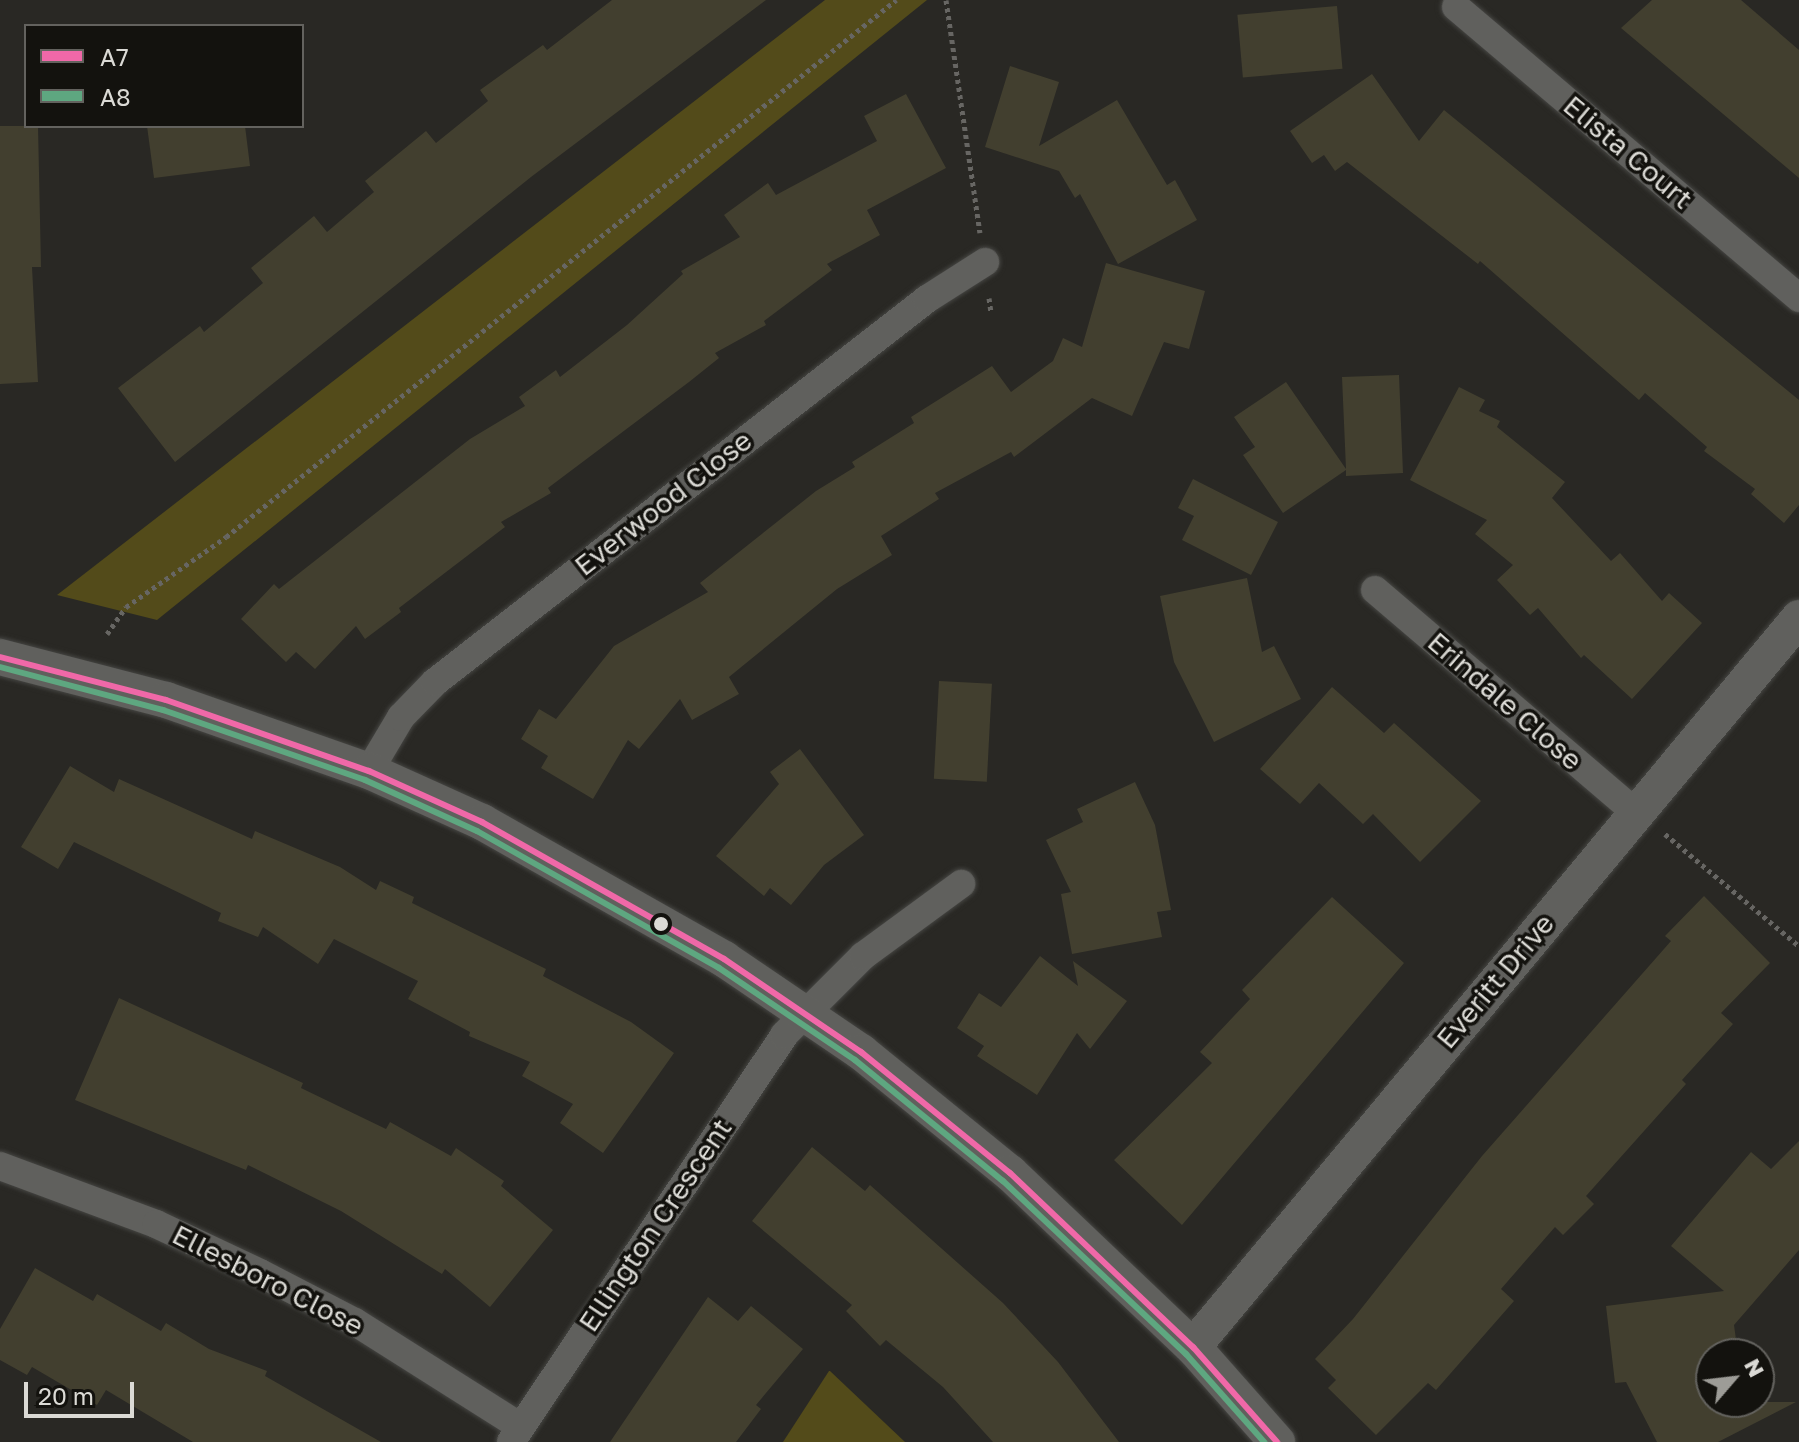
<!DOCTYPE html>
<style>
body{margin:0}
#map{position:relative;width:1799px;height:1442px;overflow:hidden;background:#292824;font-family:"Golos Text",sans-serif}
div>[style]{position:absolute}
.green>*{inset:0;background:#534b1a}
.building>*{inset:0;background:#423f2f;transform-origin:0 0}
.path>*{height:5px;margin-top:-2.5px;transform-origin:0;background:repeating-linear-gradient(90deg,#676663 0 4px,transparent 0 8px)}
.roads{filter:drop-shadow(0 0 2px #454542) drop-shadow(0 0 2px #454542)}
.minor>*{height:28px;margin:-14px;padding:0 14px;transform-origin:14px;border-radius:14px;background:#60605d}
.tertiary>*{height:36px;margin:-18px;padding:0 18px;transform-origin:18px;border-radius:18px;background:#60605d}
.bus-1>*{height:6px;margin:-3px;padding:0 3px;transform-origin:3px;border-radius:3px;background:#f068a8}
.bus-2>*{height:6px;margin:-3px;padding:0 3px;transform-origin:3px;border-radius:3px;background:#5ea780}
.dots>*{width:22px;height:22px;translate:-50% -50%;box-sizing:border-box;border:4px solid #13120e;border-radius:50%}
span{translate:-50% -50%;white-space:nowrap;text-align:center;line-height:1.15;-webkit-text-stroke:7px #13120e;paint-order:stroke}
.street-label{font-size:28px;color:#dbdad5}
.legend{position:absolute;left:24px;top:24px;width:280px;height:104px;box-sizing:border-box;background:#13120e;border:2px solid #63625e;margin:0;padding:10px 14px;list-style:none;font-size:24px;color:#dbdad5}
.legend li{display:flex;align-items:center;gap:16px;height:40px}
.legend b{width:40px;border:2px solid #63625e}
.north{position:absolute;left:1695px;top:1338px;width:80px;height:80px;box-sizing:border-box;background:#13120e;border:2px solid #63625e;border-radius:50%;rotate:62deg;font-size:22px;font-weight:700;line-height:32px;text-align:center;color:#dbdad5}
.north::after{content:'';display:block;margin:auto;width:28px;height:36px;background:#9d9c97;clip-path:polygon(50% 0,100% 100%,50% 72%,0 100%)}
.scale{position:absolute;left:24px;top:1382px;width:110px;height:36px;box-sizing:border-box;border:4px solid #dbdad5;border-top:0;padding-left:10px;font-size:24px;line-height:28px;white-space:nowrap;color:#dbdad5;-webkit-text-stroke:6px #13120e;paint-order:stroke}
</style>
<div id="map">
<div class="green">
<div style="clip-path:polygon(825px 0,927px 0,157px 620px,57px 595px)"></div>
<div style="clip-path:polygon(829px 1371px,830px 1371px,905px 1442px,783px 1442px)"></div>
</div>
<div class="building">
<div style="clip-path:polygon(612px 0,766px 0,531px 177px,175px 462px,118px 388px,200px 326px,204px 332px,263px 283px,251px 268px,314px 216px,327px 232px,374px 192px,365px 181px,426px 131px,436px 143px,488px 101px,480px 90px,543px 45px,547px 50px)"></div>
<div style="clip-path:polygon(1652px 0,1741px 0,1799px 50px,1799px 178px,1621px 28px)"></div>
<div style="left:1337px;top:6px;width:63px;height:100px;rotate:85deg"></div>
<div style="clip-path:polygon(1010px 66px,1059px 82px,1039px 146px,1117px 100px,1167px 185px,1175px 180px,1197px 220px,1118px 264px,1080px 194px,1075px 198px,1059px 171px,985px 147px)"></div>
<div style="clip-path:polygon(1372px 74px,1419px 141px,1444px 110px,1799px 400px,1799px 505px,1784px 523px,1751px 494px,1755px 489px,1704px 451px,1707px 447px,1645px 393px,1639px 400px,1480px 261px,1478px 264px,1347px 162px,1335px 171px,1324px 155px,1312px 163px,1290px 131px)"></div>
<div style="clip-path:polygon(906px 94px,946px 168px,867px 210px,880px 235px,827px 264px,832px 270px,764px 321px,766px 325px,715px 353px,719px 358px,689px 382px,548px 488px,551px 493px,501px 522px,505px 527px,399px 608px,401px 612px,365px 639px,356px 626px,315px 669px,296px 652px,286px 662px,241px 619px,274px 584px,279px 589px,470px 439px,525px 406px,519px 397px,556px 370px,560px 377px,627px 325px,683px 274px,681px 271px,740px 237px,724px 215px,768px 183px,776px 195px,877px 141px,864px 116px)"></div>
<div style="clip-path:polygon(0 126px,38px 126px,41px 267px,32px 267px,38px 382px,0 384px)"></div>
<div style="clip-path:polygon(147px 126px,245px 126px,250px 166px,154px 178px)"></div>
<div style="clip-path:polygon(1106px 263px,1205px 291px,1189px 349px,1164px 342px,1132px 416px,1092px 398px,1014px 457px,1011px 452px,935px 493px,939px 499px,881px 536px,892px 555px,837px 589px,729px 677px,739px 694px,692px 720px,680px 699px,639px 749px,628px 740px,593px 799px,541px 768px,548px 756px,521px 739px,539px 709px,556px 719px,614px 646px,708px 592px,700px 583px,816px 491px,855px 467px,852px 462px,914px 423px,911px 417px,992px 366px,1011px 392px,1053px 361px,1063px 338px,1082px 347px)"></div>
<div style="clip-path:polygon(1399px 375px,1403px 473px,1346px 476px,1346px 470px,1283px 513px,1243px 455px,1255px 447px,1234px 417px,1286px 382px,1346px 469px,1342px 377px)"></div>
<div style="clip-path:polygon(1459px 387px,1485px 400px,1479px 411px,1500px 421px,1497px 427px,1565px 482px,1552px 498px,1611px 561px,1620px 553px,1662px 601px,1669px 593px,1702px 623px,1632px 699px,1584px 655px,1581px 658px,1538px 608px,1530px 615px,1497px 580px,1513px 565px,1475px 534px,1487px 520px,1410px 480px)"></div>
<div style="clip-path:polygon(1193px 479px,1278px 522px,1251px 575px,1182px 540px,1194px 516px,1178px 508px)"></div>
<div style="clip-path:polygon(1247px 578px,1262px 652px,1274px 646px,1301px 699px,1214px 742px,1174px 662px,1160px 596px)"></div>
<div style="left:939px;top:681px;width:53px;height:98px;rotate:3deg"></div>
<div style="clip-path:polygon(1332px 687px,1384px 733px,1394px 723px,1481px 801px,1420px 862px,1373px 814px,1363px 824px,1319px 783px,1300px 804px,1260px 769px)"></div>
<div style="clip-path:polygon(800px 749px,864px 835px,824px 865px,791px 905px,770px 888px,764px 896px,716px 856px,779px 784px,770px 772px)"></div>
<div style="clip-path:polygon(70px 766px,114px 792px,119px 779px,252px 839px,255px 831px,340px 867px,376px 890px,380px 881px,414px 897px,412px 903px,546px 969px,543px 976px,631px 1022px,674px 1053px,603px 1153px,560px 1123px,573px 1104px,522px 1076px,530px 1062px,469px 1036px,470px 1032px,408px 999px,418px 981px,334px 939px,318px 964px,263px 927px,258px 937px,218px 921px,221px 913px,74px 842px,58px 869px,21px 847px)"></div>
<div style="clip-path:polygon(1135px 782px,1155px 825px,1171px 910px,1157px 912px,1162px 937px,1072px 954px,1061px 894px,1071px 892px,1046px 840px,1083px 822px,1077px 809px)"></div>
<div style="clip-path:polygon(1704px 896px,1770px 963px,1721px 1013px,1733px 1024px,1682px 1080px,1686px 1084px,1586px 1196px,1594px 1204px,1563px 1235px,1555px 1227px,1501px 1289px,1514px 1301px,1436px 1390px,1428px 1383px,1376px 1435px,1328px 1388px,1336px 1380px,1315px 1359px,1353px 1319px,1482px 1156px,1671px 941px,1665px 936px)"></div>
<div style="clip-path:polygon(1332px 897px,1404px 963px,1182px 1225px,1114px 1160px,1212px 1063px,1200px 1052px,1250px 999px,1242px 990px)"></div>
<div style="clip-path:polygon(1040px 956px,1078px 986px,1073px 961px,1127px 1001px,1090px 1049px,1077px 1033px,1037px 1095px,977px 1056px,984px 1046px,957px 1028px,979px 993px,1001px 1007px)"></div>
<div style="clip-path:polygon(119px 998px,303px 1083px,301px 1088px,386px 1129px,390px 1122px,451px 1156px,456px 1148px,504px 1181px,501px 1186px,553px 1230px,490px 1307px,445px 1269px,442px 1274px,341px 1211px,248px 1165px,246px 1170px,75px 1100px)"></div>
<div style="clip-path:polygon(1799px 1141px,1799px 1250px,1734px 1325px,1738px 1354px,1711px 1354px,1711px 1402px,1796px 1402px,1718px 1442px,1657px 1442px,1626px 1382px,1615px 1383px,1606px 1306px,1724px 1291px,1671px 1246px,1751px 1152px,1771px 1169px)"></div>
<div style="clip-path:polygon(812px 1147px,865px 1191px,870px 1185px,1003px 1303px,1058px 1362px,1119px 1442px,993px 1442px,943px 1387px,886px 1340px,880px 1346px,846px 1311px,852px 1305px,752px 1221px)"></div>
<div style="clip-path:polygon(35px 1268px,93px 1301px,97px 1294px,161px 1331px,166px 1323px,209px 1349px,267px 1371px,265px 1376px,381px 1442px,193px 1442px,106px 1390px,97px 1405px,32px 1367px,27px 1375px,0 1360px,0 1329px)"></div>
<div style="clip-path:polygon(708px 1297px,738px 1321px,751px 1306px,803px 1349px,756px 1405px,761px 1409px,736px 1442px,610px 1442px)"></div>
</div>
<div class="path">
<div style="left:946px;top:0;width:235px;rotate:81.7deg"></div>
<div style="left:989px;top:298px;width:15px;rotate:82deg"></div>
<div style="left:107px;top:634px;width:33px;rotate:-55deg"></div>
<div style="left:126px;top:607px;width:122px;rotate:-35deg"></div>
<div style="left:226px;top:537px;width:859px;rotate:-38.71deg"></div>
<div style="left:1665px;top:834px;width:175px;rotate:39.9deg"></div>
</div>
<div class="roads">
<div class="minor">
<div style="left:1456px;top:7px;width:450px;rotate:40.3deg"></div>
<div style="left:1375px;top:590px;width:342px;rotate:40.5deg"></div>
<div style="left:369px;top:771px;width:63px;rotate:-59.3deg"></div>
<div style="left:401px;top:717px;width:49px;rotate:-45.8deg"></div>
<div style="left:435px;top:682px;width:624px;rotate:-37.9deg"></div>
<div style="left:927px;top:299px;width:69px;rotate:-32.5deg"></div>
<div style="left:0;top:1166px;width:166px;rotate:20.4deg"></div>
<div style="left:156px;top:1224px;width:115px;rotate:25.2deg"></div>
<div style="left:260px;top:1273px;width:107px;rotate:27.3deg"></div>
<div style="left:355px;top:1322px;width:196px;rotate:32.3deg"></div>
<div style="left:511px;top:1442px;width:490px;rotate:-56.1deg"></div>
<div style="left:784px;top:1035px;width:112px;rotate:-45deg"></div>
<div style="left:863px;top:956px;width:122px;rotate:-36.3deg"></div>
</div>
<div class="tertiary">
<div style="left:0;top:657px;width:171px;rotate:14.5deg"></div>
<div style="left:166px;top:700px;width:215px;rotate:19.3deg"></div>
<div style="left:369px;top:771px;width:124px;rotate:24.3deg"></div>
<div style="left:482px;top:822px;width:278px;rotate:29.5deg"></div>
<div style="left:724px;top:959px;width:166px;rotate:34.2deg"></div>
<div style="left:861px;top:1052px;width:192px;rotate:39.1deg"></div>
<div style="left:1010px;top:1173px;width:253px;rotate:43.6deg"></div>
<div style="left:1193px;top:1347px;width:127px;rotate:48.5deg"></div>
<div style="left:1193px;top:1347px;width:948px;rotate:-50.26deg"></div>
</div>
</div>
<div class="bus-1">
<div style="left:0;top:657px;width:171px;rotate:14.5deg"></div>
<div style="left:166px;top:700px;width:215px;rotate:19.3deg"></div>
<div style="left:369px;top:771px;width:124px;rotate:24.3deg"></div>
<div style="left:482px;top:822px;width:278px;rotate:29.5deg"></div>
<div style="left:724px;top:959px;width:166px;rotate:34.2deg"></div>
<div style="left:861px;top:1052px;width:192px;rotate:39.1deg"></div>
<div style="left:1010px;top:1173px;width:253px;rotate:43.6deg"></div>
<div style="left:1193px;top:1347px;width:127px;rotate:48.5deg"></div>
</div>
<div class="bus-2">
<div style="left:0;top:667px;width:169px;rotate:14.8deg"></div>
<div style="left:163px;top:710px;width:214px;rotate:19.1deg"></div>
<div style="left:365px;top:780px;width:123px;rotate:24.5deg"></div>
<div style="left:477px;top:831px;width:278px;rotate:29.5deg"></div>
<div style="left:719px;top:968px;width:164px;rotate:34.1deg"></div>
<div style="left:855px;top:1060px;width:191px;rotate:39.3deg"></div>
<div style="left:1003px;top:1181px;width:252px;rotate:43.4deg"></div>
<div style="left:1186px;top:1354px;width:118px;rotate:48.4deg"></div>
</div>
<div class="dots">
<div style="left:661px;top:924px;background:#dbdad5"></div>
</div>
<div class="street-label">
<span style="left:1628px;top:152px;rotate:40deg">Elista Court</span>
<span style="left:663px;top:503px;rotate:-38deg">Everwood Close</span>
<span style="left:1505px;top:701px;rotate:41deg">Erindale Close</span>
<span style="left:1495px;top:981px;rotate:-50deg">Everitt Drive</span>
<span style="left:655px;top:1225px;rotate:-56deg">Ellington Crescent</span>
<span style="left:268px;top:1280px;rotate:27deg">Ellesboro Close</span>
</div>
<ul class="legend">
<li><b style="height:10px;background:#f068a8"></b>A7</li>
<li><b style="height:10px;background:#5ea780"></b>A8</li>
</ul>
<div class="north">N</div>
<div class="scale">20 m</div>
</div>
